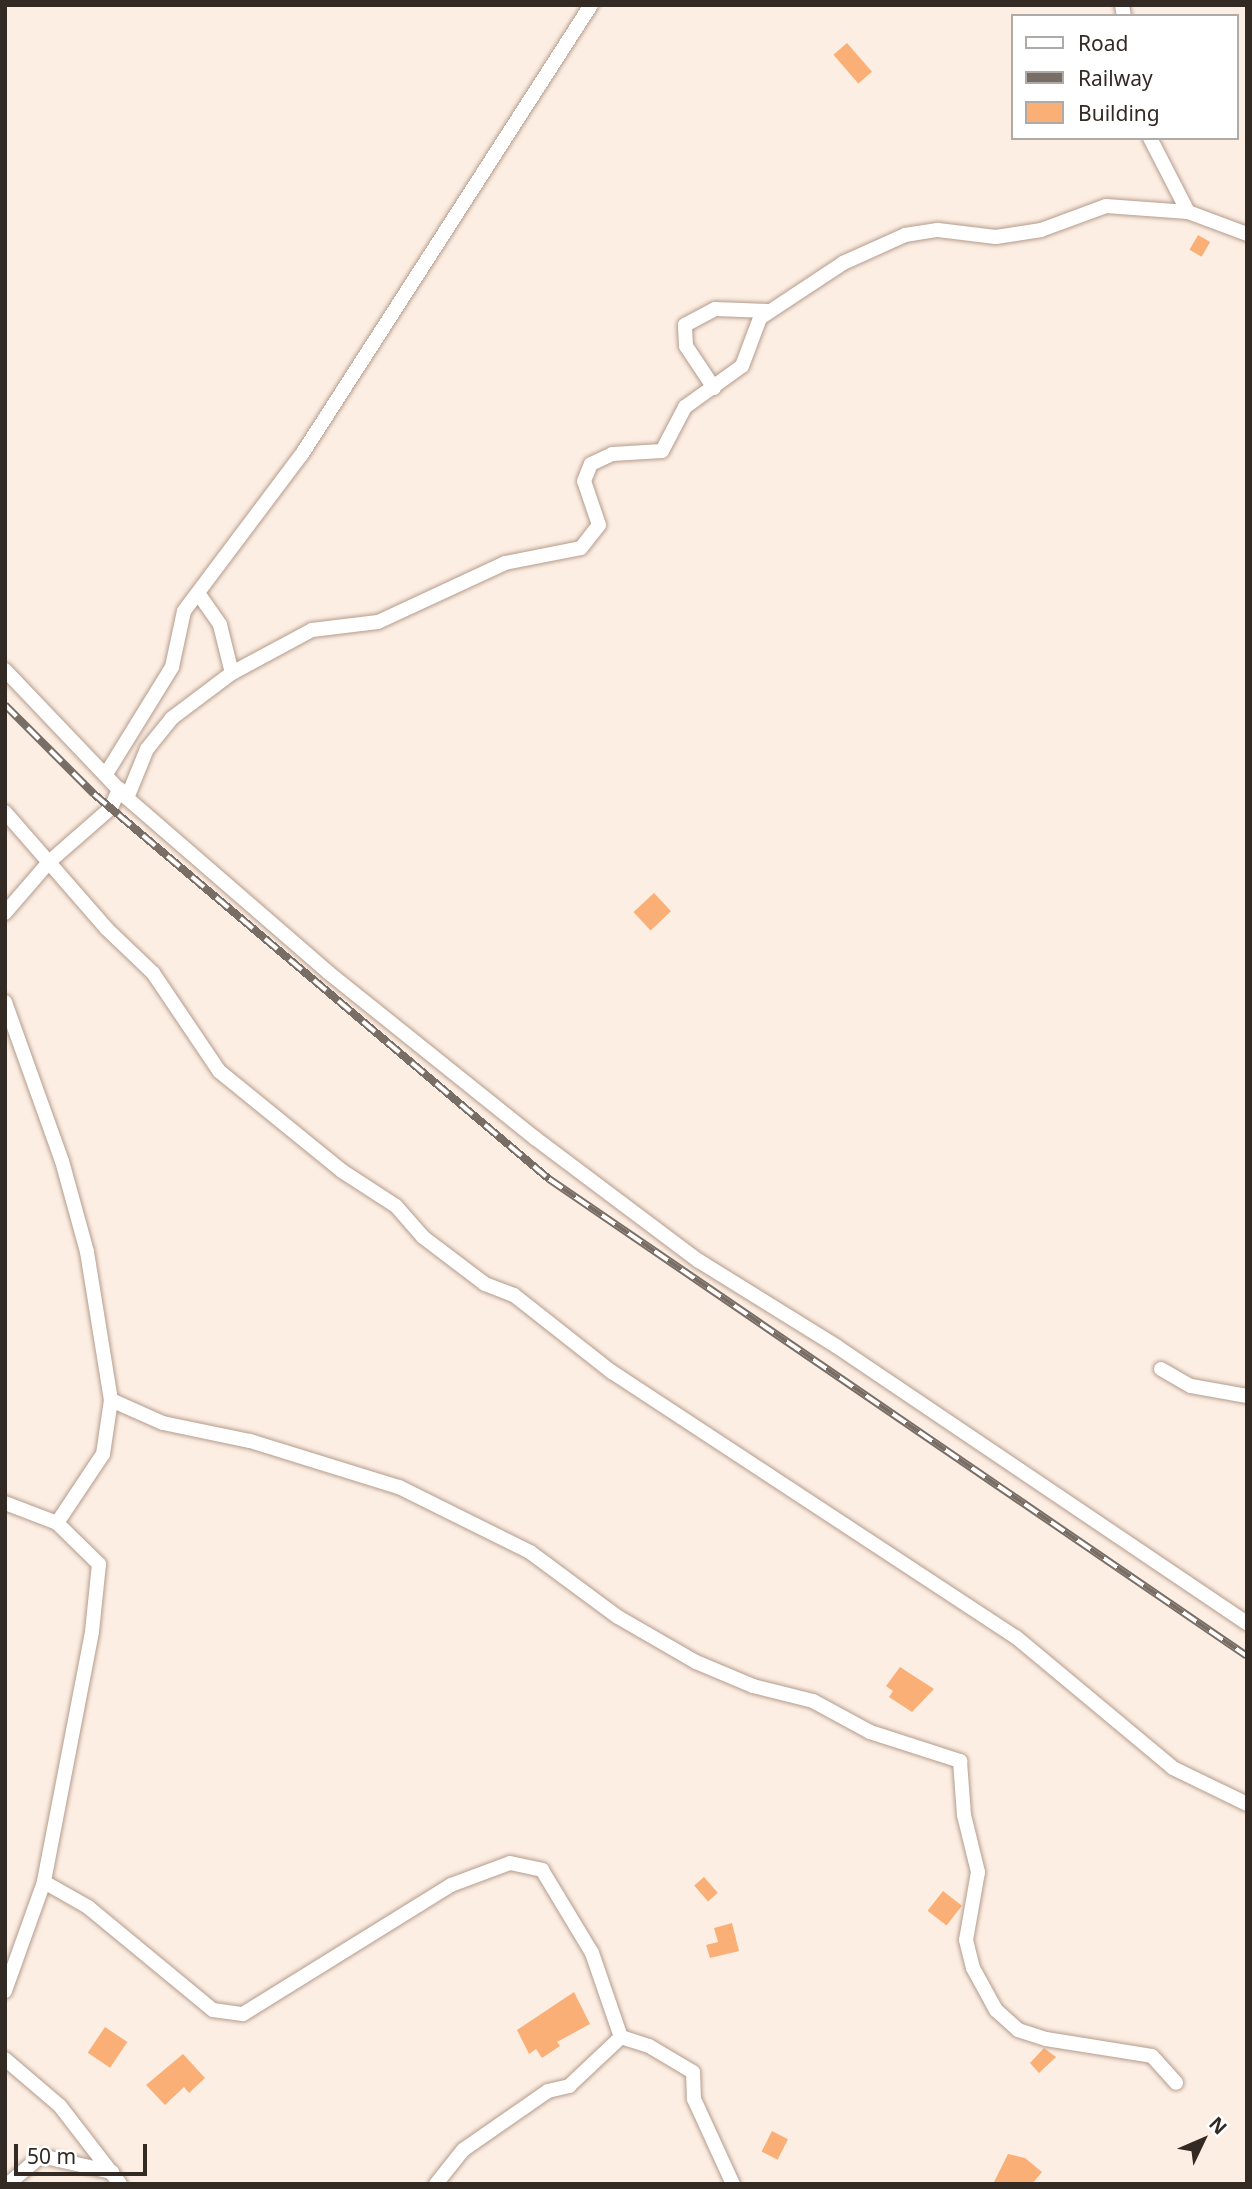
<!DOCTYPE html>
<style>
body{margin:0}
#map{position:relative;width:1252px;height:2189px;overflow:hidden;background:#fdeee3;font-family:"Noto Sans",sans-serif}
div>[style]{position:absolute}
.building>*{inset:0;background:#faaf76;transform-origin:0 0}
.roads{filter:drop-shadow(0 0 2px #b49c8c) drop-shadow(0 0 2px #b49c8c)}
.street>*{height:14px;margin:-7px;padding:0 7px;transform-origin:7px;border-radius:7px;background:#fff}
.rail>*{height:8px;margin-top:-4px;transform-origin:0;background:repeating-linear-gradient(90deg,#fff 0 16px,#796e66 0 32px);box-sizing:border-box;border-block:2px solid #796e66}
span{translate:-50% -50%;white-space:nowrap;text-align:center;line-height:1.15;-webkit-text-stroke:5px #fff;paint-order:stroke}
.frame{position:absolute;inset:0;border:7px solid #332a23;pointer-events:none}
.legend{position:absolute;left:1011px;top:14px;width:228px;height:126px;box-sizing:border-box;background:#fff;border:2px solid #adaaa7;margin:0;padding:9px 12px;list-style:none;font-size:21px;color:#332a23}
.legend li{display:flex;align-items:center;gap:14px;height:35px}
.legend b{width:35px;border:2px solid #adaaa7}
.north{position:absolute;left:1168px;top:2105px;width:70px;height:70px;-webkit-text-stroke:5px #fff;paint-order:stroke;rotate:46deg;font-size:19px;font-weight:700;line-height:28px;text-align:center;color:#332a23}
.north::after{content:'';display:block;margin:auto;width:24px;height:32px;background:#332a23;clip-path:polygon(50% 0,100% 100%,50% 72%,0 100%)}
.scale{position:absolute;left:14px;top:2144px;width:133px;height:32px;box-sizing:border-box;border:4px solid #332a23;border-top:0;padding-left:9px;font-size:21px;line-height:24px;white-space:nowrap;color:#332a23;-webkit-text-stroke:5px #fff;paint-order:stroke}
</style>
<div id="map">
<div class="building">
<div style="left:847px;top:43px;width:38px;height:18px;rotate:49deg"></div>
<div style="left:1198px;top:235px;width:14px;height:17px;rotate:30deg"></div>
<div style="left:654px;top:893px;width:25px;height:28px;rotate:47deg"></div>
<div style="clip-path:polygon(900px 1667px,934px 1689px,912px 1712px,889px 1697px,893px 1691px,886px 1686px)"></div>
<div style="left:704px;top:1877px;width:21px;height:13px;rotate:49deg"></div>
<div style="left:943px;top:1891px;width:24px;height:25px;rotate:38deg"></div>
<div style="clip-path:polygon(732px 1923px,739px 1951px,710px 1958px,706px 1945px,718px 1942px,714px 1928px)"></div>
<div style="clip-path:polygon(574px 1992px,590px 2024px,557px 2042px,560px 2046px,542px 2058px,536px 2049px,529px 2054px,517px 2030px)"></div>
<div style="left:105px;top:2027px;width:27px;height:31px;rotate:34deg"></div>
<div style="clip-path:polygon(1044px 2048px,1056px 2057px,1039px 2073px,1030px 2063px)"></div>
<div style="clip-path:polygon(183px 2054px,205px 2078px,189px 2093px,184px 2087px,165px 2105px,146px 2085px)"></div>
<div style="left:772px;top:2131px;width:18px;height:23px;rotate:27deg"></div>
<div style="clip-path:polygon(1008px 2154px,1025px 2158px,1042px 2172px,1032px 2184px,993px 2184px)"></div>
</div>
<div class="roads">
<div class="street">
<div style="left:1122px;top:5px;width:11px;rotate:80deg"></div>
<div style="left:1150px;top:138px;width:83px;rotate:62.8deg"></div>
<div style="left:714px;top:388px;width:50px;rotate:-123.7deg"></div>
<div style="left:686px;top:346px;width:21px;rotate:-93deg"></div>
<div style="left:685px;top:325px;width:34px;rotate:-28deg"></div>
<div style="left:715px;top:309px;width:53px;rotate:2.2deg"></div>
<div style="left:198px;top:593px;width:39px;rotate:55deg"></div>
<div style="left:220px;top:625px;width:49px;rotate:76deg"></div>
<div style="left:5px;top:670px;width:177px;rotate:46.4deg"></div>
<div style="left:127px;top:798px;width:267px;rotate:40.9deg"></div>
<div style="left:329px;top:973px;width:264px;rotate:38.7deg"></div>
<div style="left:535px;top:1138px;width:205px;rotate:36.9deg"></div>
<div style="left:699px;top:1261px;width:161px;rotate:31.8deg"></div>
<div style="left:836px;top:1346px;width:496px;rotate:34deg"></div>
<div style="left:106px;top:774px;width:126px;rotate:-58.3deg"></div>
<div style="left:172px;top:667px;width:57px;rotate:-77.9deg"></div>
<div style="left:184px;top:611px;width:196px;rotate:-53.1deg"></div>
<div style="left:302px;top:454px;width:534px;rotate:-57.23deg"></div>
<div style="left:127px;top:798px;width:53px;rotate:-67.8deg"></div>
<div style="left:147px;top:749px;width:40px;rotate:-51deg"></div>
<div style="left:172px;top:718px;width:75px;rotate:-36.9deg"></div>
<div style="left:232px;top:673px;width:91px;rotate:-28.3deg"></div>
<div style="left:312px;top:630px;width:66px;rotate:-6.9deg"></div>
<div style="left:378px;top:622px;width:140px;rotate:-24.9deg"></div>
<div style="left:505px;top:563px;width:77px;rotate:-11.2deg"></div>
<div style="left:581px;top:548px;width:29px;rotate:-52deg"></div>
<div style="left:599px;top:525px;width:46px;rotate:-108.8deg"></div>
<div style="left:584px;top:481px;width:18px;rotate:-68deg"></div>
<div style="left:591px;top:464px;width:23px;rotate:-25deg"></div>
<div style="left:612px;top:454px;width:50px;rotate:-3.4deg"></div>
<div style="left:662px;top:451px;width:50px;rotate:-62.4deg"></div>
<div style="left:685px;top:407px;width:70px;rotate:-35.7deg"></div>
<div style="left:742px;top:366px;width:51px;rotate:-69.4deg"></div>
<div style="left:760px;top:318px;width:100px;rotate:-33.5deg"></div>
<div style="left:843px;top:263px;width:68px;rotate:-24.3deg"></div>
<div style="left:905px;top:235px;width:33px;rotate:-9deg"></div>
<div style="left:938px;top:230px;width:58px;rotate:6.9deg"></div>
<div style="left:996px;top:237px;width:46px;rotate:-8.8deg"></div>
<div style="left:1041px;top:230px;width:69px;rotate:-20.3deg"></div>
<div style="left:1106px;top:206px;width:82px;rotate:4.2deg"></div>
<div style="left:1188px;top:212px;width:63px;rotate:20.4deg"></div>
<div style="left:5px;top:812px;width:155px;rotate:48.9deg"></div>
<div style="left:107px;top:929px;width:64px;rotate:43.7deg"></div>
<div style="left:153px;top:973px;width:118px;rotate:56deg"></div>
<div style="left:219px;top:1071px;width:159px;rotate:39.1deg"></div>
<div style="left:342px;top:1171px;width:64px;rotate:32.9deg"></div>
<div style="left:396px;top:1206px;width:41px;rotate:48.9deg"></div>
<div style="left:423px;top:1237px;width:78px;rotate:37.2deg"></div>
<div style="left:485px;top:1284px;width:31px;rotate:21deg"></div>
<div style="left:514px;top:1295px;width:125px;rotate:38.2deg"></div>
<div style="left:612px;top:1372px;width:483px;rotate:33.3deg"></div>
<div style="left:1016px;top:1637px;width:204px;rotate:39.8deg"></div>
<div style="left:1173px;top:1768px;width:82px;rotate:25.9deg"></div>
<div style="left:5px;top:913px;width:67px;rotate:-49.2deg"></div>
<div style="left:49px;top:862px;width:82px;rotate:-41.1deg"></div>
<div style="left:111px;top:808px;width:21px;rotate:-67deg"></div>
<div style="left:5px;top:1002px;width:169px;rotate:70.3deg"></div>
<div style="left:62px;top:1161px;width:94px;rotate:74.6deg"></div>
<div style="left:87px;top:1252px;width:150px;rotate:80.8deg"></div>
<div style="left:111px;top:1400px;width:55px;rotate:98.4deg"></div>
<div style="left:103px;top:1454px;width:83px;rotate:123.7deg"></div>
<div style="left:57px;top:1523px;width:59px;rotate:44.3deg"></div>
<div style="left:99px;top:1564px;width:68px;rotate:95.9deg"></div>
<div style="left:92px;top:1632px;width:255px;rotate:100.9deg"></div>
<div style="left:44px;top:1882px;width:116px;rotate:109.7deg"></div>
<div style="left:1161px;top:1369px;width:34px;rotate:30deg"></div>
<div style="left:1191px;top:1386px;width:57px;rotate:10.1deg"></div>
<div style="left:111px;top:1400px;width:57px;rotate:23.9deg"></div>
<div style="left:163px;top:1423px;width:89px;rotate:11.7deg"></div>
<div style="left:250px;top:1441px;width:156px;rotate:17.2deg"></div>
<div style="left:399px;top:1487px;width:146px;rotate:26.4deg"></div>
<div style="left:530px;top:1552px;width:109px;rotate:36.5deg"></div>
<div style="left:618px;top:1617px;width:90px;rotate:30deg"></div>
<div style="left:696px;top:1662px;width:62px;rotate:22.8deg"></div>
<div style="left:753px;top:1686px;width:62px;rotate:14deg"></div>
<div style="left:813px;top:1701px;width:65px;rotate:28.5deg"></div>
<div style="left:870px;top:1732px;width:95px;rotate:17.9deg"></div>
<div style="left:960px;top:1761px;width:54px;rotate:85.8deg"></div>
<div style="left:964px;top:1815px;width:59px;rotate:76.2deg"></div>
<div style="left:978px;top:1872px;width:69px;rotate:100deg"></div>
<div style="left:966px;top:1940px;width:29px;rotate:76deg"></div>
<div style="left:973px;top:1968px;width:48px;rotate:61.3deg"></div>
<div style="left:996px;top:2010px;width:30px;rotate:42deg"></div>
<div style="left:1018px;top:2030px;width:29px;rotate:18deg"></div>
<div style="left:1046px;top:2039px;width:107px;rotate:9.1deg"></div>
<div style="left:1152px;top:2056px;width:36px;rotate:48deg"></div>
<div style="left:5px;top:1503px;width:56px;rotate:21deg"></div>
<div style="left:44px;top:1882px;width:51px;rotate:29.6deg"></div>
<div style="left:88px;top:1907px;width:162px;rotate:39.5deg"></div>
<div style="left:213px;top:2010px;width:30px;rotate:8deg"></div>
<div style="left:243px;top:2014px;width:245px;rotate:-31.8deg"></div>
<div style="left:451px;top:1885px;width:63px;rotate:-20.4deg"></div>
<div style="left:510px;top:1863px;width:33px;rotate:12deg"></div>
<div style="left:542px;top:1870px;width:97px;rotate:58.9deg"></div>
<div style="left:592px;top:1953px;width:89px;rotate:71deg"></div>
<div style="left:5px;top:2059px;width:72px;rotate:40.5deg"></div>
<div style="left:60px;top:2106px;width:98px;rotate:52.4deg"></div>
<div style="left:8px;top:2184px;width:43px;rotate:-40.3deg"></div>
<div style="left:41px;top:2156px;width:73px;rotate:12.7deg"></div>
<div style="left:436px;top:2184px;width:43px;rotate:-51.5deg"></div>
<div style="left:463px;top:2150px;width:103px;rotate:-34.8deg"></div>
<div style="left:548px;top:2091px;width:22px;rotate:-13deg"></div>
<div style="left:569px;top:2086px;width:71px;rotate:-43.3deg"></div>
<div style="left:621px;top:2037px;width:29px;rotate:18deg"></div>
<div style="left:649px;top:2046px;width:51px;rotate:30.6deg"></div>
<div style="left:693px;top:2072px;width:27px;rotate:88deg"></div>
<div style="left:694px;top:2099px;width:94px;rotate:65.4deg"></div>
</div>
</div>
<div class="rail">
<div style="left:5px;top:705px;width:126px;rotate:45deg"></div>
<div style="left:94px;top:794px;width:596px;rotate:40.24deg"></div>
<div style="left:549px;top:1179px;width:845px;rotate:34.35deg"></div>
</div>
<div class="frame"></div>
<ul class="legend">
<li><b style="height:9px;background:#fff"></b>Road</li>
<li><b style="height:9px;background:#796e66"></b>Railway</li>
<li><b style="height:19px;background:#faaf76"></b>Building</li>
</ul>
<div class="north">N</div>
<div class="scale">50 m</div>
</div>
